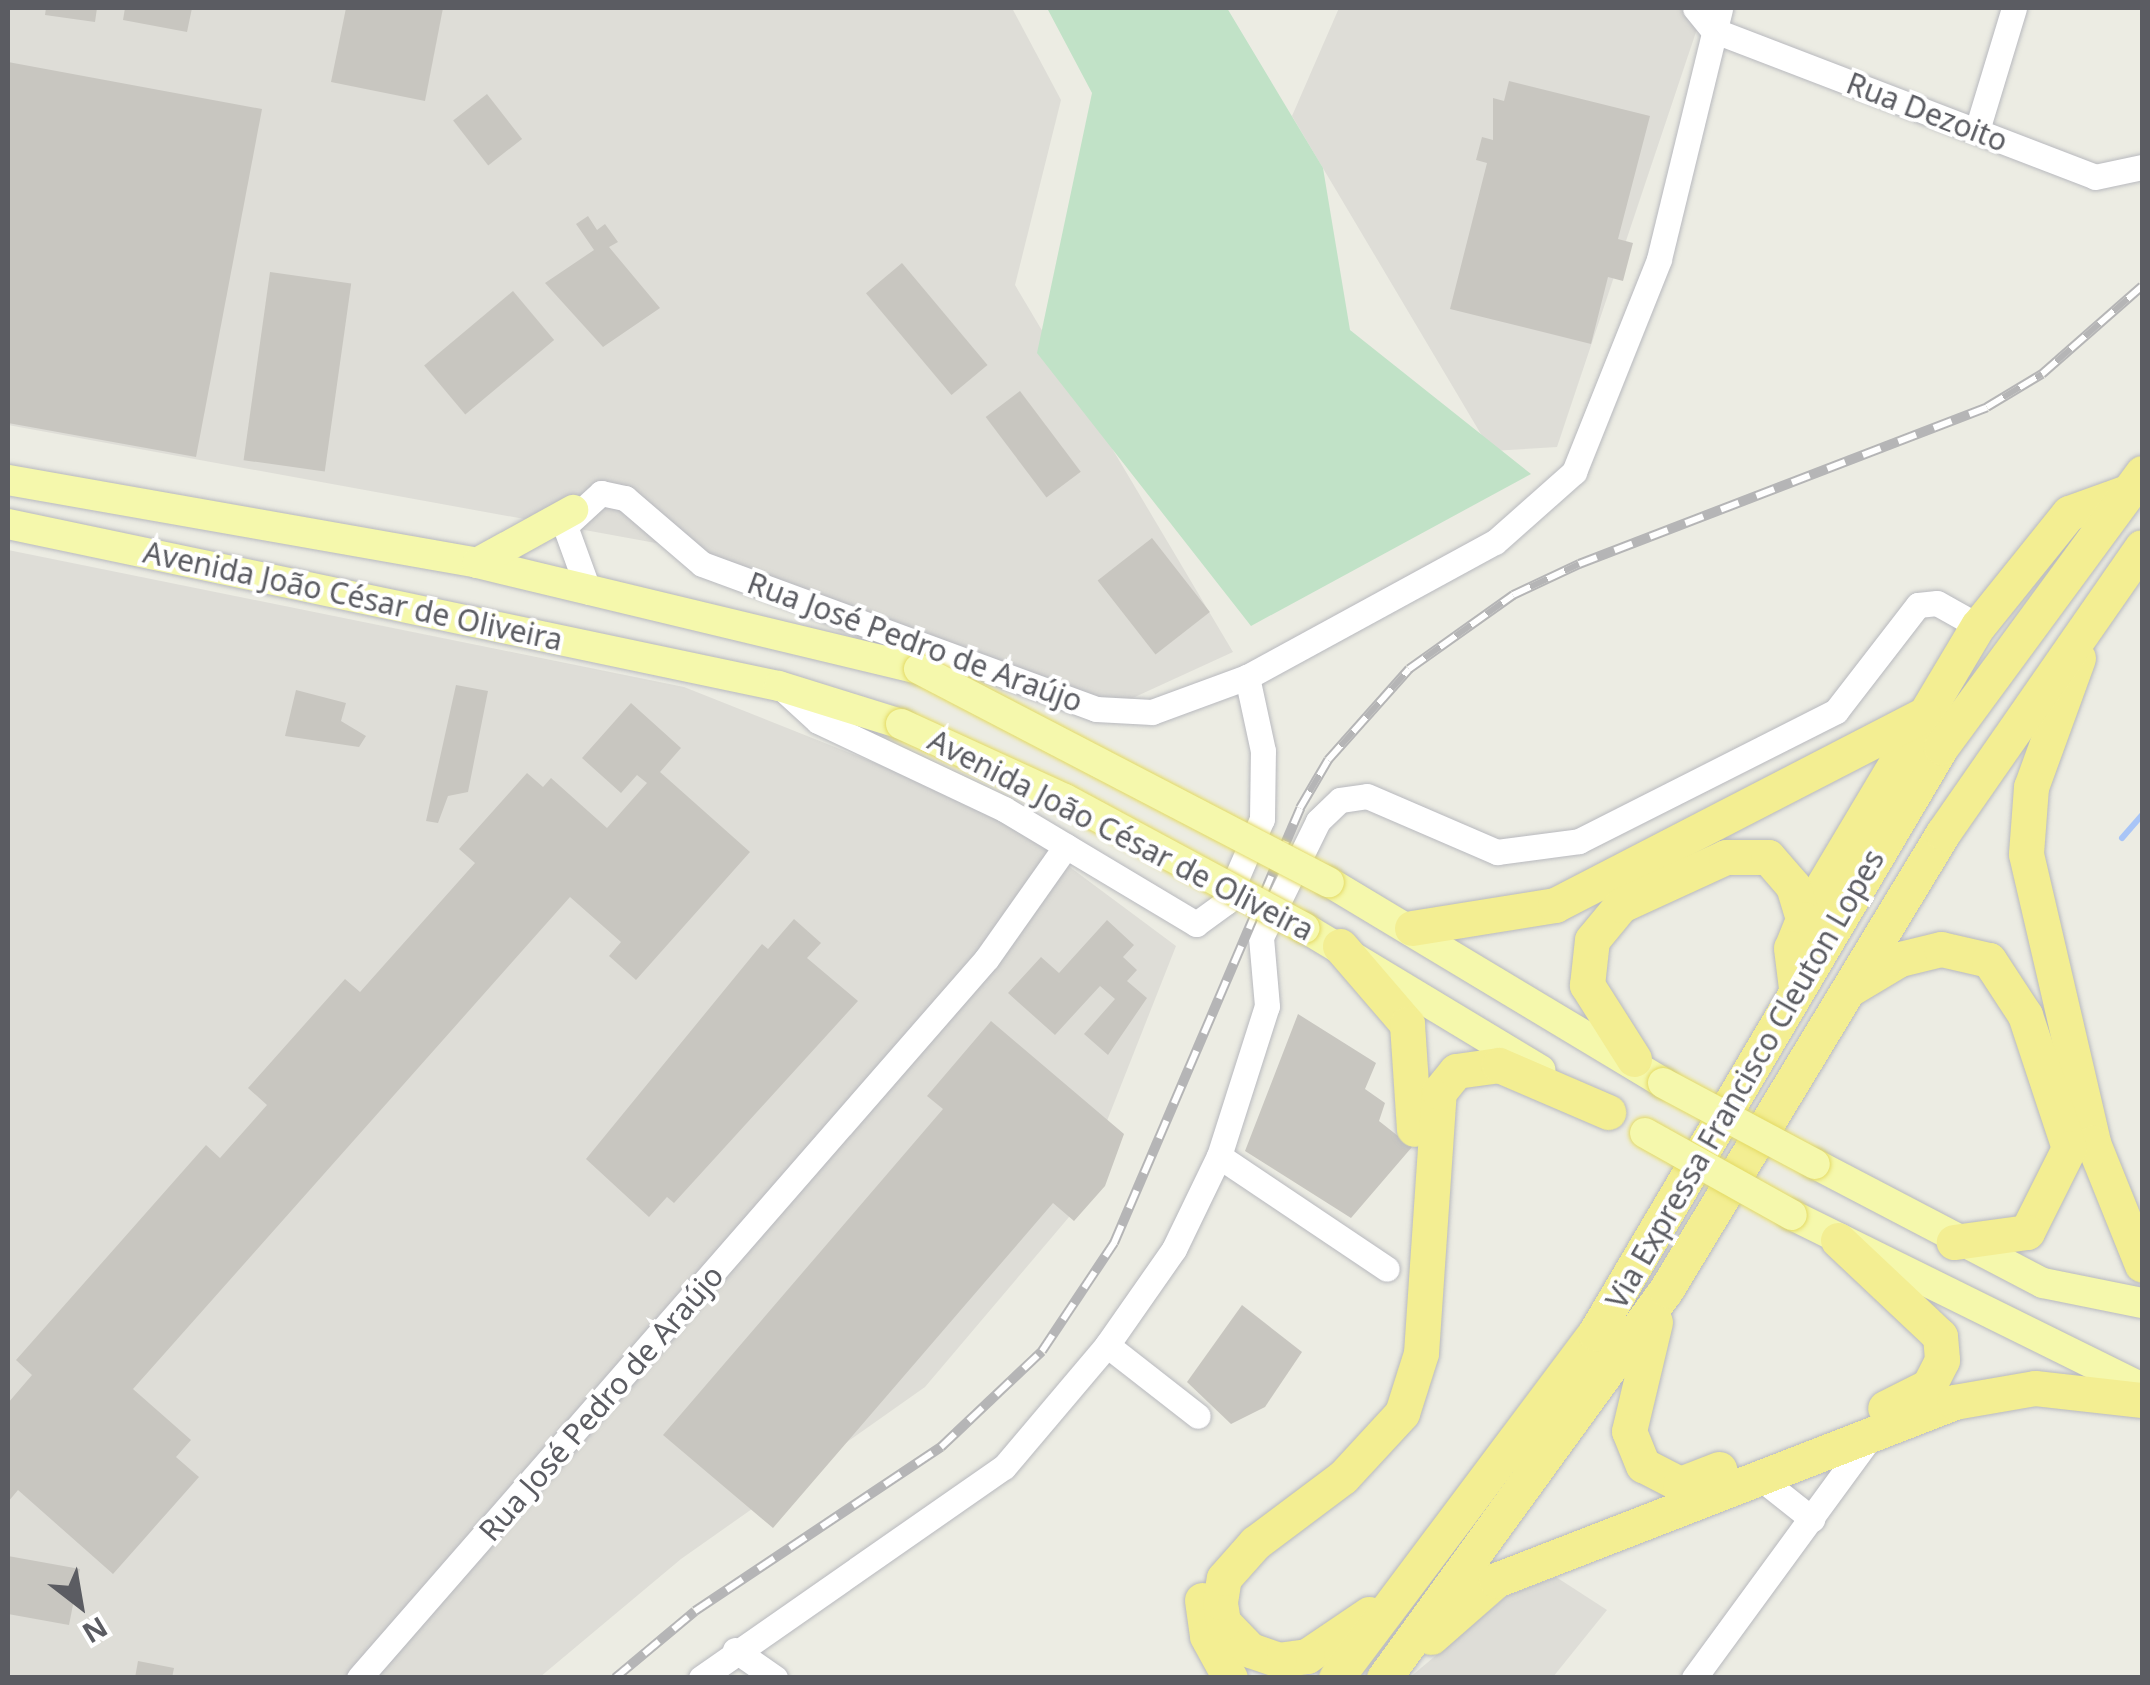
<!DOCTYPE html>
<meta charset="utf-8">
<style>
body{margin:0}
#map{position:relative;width:2150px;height:1685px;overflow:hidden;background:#ecece3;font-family:"Noto Sans",sans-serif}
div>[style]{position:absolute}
.industrial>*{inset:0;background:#deddd7}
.green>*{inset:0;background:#c1e2c7}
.stream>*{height:6px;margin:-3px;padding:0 3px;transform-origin:3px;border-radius:3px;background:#a8c5f7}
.building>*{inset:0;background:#c8c6c0;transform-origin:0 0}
.roads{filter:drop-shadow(0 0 2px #b8b9be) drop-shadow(0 0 2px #b8b9be)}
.minor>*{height:25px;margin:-12.5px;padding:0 12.5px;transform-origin:12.5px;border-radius:12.5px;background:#fff}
.major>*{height:30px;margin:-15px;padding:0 15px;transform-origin:15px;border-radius:15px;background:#f5f8ac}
.highway>*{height:35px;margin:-17.5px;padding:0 17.5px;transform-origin:17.5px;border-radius:17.5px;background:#f3ee92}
.rail>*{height:10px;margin-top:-5px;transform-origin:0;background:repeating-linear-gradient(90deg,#fff 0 19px,#b5b5b6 0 38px);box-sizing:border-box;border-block:2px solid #b5b5b6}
.bridges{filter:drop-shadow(0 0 2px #e4da63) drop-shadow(0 0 2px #e4da63)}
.major-bridge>*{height:30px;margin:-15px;padding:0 15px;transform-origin:15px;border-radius:15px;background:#f5f8ac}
span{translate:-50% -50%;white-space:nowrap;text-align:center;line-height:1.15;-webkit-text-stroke:8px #fff;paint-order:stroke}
.street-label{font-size:30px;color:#5b5c62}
.frame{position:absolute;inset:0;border:10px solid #5b5c62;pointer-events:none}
.north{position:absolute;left:30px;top:1555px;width:100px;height:100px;-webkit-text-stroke:8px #fff;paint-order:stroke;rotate:149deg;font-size:28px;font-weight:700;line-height:40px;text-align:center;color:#5b5c62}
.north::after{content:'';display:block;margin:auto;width:35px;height:45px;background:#5b5c62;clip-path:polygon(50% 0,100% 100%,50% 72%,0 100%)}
</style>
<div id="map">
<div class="industrial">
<div style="clip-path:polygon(8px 8px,1012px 8px,1061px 100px,1015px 285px,1233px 652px,1113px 707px,694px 550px,8px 425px)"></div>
<div style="clip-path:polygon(1339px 8px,1704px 8px,1557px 447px,1491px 451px,1292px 116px)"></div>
<div style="clip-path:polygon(8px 550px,684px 687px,993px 810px,1176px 946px,1069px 1217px,925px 1387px,681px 1559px,540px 1677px,8px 1677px)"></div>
<div style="clip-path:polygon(1556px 1577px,1607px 1610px,1553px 1677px,1409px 1678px,1507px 1596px)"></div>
</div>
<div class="green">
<div style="clip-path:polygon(1047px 8px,1227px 8px,1323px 168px,1350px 330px,1531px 474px,1251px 626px,1037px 353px,1092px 93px)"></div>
</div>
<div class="stream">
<div style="left:2122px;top:838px;width:30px;rotate:-49deg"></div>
</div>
<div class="building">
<div style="clip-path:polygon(46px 8px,97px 8px,95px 22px,45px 15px)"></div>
<div style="clip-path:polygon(125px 8px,192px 8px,187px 32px,123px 20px)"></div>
<div style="clip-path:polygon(346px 8px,443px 8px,425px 101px,331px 82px)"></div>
<div style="clip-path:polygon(8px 62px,262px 109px,196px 457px,8px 423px)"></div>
<div style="clip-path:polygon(1509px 81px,1650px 116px,1618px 239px,1633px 243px,1623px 281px,1608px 277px,1591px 344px,1450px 309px,1487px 163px,1476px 160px,1482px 137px,1493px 140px,1493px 98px,1504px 101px)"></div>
<div style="left:487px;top:94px;width:57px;height:43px;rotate:52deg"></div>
<div style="clip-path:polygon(588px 216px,597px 230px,605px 224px,618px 242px,609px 247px,660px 308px,603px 347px,545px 283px,594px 250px,576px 224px)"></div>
<div style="left:902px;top:263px;width:133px;height:47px;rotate:50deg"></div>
<div style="left:270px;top:272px;width:82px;height:190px;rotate:8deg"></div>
<div style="left:513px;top:291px;width:64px;height:116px;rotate:50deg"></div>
<div style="left:1020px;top:391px;width:101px;height:43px;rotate:53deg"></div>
<div style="left:1152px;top:538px;width:94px;height:69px;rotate:52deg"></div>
<div style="clip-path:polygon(456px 685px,488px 691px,468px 792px,448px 796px,438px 823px,426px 821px)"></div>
<div style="clip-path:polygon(296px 690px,346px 703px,341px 721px,366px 736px,359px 747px,285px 736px)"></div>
<div style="clip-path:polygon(631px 703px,681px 748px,660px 772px,750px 852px,636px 980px,609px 956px,621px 942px,570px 897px,133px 1389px,191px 1440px,176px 1457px,199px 1477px,113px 1574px,18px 1490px,8px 1502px,8px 1403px,32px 1375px,16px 1360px,206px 1145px,220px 1158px,267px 1105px,248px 1088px,345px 979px,360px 992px,475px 863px,459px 849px,527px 773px,543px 787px,551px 778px,607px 828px,647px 783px,637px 775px,621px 793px,582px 758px)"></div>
<div style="clip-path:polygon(794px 919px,821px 943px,807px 958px,858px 1001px,674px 1203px,667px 1197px,649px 1217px,586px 1159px,762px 944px,768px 949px)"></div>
<div style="clip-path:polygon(1107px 920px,1134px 945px,1123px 957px,1137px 970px,1127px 981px,1147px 998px,1108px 1055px,1084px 1034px,1115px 999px,1100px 986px,1055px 1035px,1008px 993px,1041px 957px,1059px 973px)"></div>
<div style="clip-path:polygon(1298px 1014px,1376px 1063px,1365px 1089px,1385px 1103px,1379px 1121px,1412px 1147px,1351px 1218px,1245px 1151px)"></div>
<div style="clip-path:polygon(991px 1021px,1124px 1134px,1105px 1186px,1074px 1221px,1053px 1203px,773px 1528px,663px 1435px,943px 1109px,927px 1096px)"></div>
<div style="clip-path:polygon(1242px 1305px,1302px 1352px,1265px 1407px,1231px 1424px,1187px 1382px)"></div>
<div style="clip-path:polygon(8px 1556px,80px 1569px,69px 1625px,8px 1614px)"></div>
<div style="clip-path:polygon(138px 1661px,174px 1668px,172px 1678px,135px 1678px)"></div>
</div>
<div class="roads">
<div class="minor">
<div style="left:1695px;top:8px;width:28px;rotate:51deg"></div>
<div style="left:1713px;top:30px;width:409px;rotate:21deg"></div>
<div style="left:2095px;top:177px;width:48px;rotate:-12deg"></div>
<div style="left:1977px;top:130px;width:127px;rotate:-73.1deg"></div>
<div style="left:589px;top:592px;width:70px;rotate:-110deg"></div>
<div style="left:565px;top:526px;width:49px;rotate:-42.5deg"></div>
<div style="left:601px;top:493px;width:25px;rotate:12deg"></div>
<div style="left:625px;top:498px;width:101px;rotate:40.6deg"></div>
<div style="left:702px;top:564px;width:420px;rotate:20.2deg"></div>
<div style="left:1096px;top:709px;width:56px;rotate:3.1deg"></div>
<div style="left:1152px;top:712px;width:101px;rotate:-20.2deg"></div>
<div style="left:1247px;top:677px;width:282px;rotate:-28.6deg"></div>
<div style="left:1495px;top:542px;width:106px;rotate:-41.5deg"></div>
<div style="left:1574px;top:472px;width:229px;rotate:-68.2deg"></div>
<div style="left:1659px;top:259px;width:258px;rotate:-76.3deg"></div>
<div style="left:783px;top:689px;width:47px;rotate:42.4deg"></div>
<div style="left:818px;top:721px;width:206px;rotate:25.3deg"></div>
<div style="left:1004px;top:809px;width:224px;rotate:30.9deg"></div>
<div style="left:1196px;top:924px;width:37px;rotate:-36deg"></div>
<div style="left:1226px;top:902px;width:90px;rotate:-66.6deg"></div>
<div style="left:1262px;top:819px;width:68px;rotate:-89.2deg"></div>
<div style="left:1263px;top:751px;width:76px;rotate:-102.2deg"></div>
<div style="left:1219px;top:1156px;width:202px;rotate:33.9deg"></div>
<div style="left:1107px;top:1345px;width:115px;rotate:38deg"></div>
<div style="left:1759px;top:1477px;width:68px;rotate:38.4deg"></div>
<div style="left:735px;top:1650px;width:49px;rotate:35deg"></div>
<div style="left:359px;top:1678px;width:955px;rotate:-48.9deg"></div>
<div style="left:987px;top:958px;width:137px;rotate:-54.8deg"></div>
<div style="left:701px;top:1678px;width:369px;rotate:-34.9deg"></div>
<div style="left:1004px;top:1467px;width:160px;rotate:-49.8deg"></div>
<div style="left:1107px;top:1345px;width:117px;rotate:-55.1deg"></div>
<div style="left:1174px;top:1249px;width:103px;rotate:-64.2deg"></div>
<div style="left:1219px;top:1156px;width:157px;rotate:-72.3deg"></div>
<div style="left:1267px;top:1006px;width:69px;rotate:-95deg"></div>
<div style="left:1261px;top:937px;width:129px;rotate:-63.8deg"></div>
<div style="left:1318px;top:821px;width:30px;rotate:-44deg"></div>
<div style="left:1340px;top:800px;width:27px;rotate:-8deg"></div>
<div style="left:1367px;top:796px;width:142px;rotate:23.3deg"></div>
<div style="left:1497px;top:852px;width:83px;rotate:-7.6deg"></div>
<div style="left:1579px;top:841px;width:288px;rotate:-26.8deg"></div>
<div style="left:1836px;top:711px;width:134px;rotate:-52.3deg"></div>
<div style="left:1918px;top:605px;width:19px;rotate:-6deg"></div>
<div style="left:1937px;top:603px;width:47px;rotate:29.3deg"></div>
<div style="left:1694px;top:1678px;width:300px;rotate:-53.8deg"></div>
</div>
<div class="major">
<div style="left:8px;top:480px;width:476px;rotate:10deg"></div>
<div style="left:477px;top:563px;width:455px;rotate:13.5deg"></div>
<div style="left:8px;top:524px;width:788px;rotate:11.87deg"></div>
<div style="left:779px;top:686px;width:128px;rotate:17.3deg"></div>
<div style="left:477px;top:563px;width:110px;rotate:-28.9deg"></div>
<div style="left:1329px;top:882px;width:390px;rotate:31deg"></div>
<div style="left:1305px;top:928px;width:275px;rotate:31.1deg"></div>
<div style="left:1815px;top:1164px;width:257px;rotate:27.6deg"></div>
<div style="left:2043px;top:1283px;width:101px;rotate:11.4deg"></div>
<div style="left:1792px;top:1215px;width:390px;rotate:26.3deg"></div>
</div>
<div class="highway">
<div style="left:2078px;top:658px;width:137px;rotate:110deg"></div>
<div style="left:2031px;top:787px;width:67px;rotate:94.3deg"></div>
<div style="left:2026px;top:854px;width:297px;rotate:76.9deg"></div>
<div style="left:2093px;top:1143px;width:131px;rotate:68.1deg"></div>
<div style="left:1803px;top:919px;width:341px;rotate:-59.2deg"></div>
<div style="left:1978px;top:626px;width:145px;rotate:-51.2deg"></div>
<div style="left:2069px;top:513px;width:62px;rotate:-19.9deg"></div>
<div style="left:1412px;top:928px;width:145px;rotate:-9.1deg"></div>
<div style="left:1555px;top:905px;width:414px;rotate:-27.3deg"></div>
<div style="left:1340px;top:946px;width:103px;rotate:49.3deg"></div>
<div style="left:1407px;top:1024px;width:105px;rotate:86.2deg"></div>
<div style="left:1853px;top:987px;width:55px;rotate:-30.8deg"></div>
<div style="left:1900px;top:959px;width:42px;rotate:-13.7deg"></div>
<div style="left:1941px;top:949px;width:49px;rotate:12.9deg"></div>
<div style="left:1989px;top:960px;width:66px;rotate:56.8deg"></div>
<div style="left:2025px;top:1015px;width:140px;rotate:71.7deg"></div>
<div style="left:2069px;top:1148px;width:94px;rotate:116.6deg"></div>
<div style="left:2027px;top:1232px;width:74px;rotate:172.2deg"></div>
<div style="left:1634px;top:1059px;width:88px;rotate:-122.4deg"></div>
<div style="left:1587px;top:985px;width:45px;rotate:-83.7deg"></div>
<div style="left:1592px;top:940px;width:45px;rotate:-50.4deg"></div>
<div style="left:1621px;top:905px;width:115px;rotate:-24.6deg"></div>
<div style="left:1726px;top:857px;width:42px"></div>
<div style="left:1768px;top:857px;width:38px;rotate:49deg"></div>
<div style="left:1793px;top:886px;width:34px;rotate:73deg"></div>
<div style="left:1803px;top:919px;width:31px;rotate:112deg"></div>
<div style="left:1791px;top:948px;width:40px;rotate:82.9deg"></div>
<div style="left:1838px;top:1240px;width:140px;rotate:43.3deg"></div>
<div style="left:1940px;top:1336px;width:24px;rotate:85deg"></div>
<div style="left:1942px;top:1360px;width:29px;rotate:117deg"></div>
<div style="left:1929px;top:1386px;width:49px;rotate:153.4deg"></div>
<div style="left:1655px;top:1322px;width:112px;rotate:103.4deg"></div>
<div style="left:1629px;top:1431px;width:37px;rotate:68deg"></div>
<div style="left:1643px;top:1465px;width:42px;rotate:27.2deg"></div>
<div style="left:1680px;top:1484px;width:42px;rotate:-21deg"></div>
<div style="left:1202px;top:1600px;width:36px;rotate:82deg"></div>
<div style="left:1207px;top:1636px;width:48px;rotate:61.3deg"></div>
<div style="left:1369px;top:1614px;width:75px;rotate:145.9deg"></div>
<div style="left:1307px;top:1656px;width:28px;rotate:172deg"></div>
<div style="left:1279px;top:1660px;width:31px;rotate:-161deg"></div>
<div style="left:1250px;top:1650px;width:39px;rotate:-134deg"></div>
<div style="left:1223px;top:1622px;width:20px;rotate:-99deg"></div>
<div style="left:1220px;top:1602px;width:24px;rotate:-81deg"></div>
<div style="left:1224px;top:1578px;width:47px;rotate:-48.5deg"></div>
<div style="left:1255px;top:1543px;width:110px;rotate:-36.9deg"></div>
<div style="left:1343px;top:1477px;width:87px;rotate:-47.3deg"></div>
<div style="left:1402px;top:1413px;width:63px;rotate:-72.4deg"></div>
<div style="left:1421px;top:1353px;width:262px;rotate:-86.1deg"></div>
<div style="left:1439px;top:1092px;width:27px;rotate:-51deg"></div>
<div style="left:1456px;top:1071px;width:43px;rotate:-7.9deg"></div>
<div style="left:1499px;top:1065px;width:119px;rotate:23.3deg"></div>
<div style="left:1431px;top:1637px;width:86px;rotate:-41.2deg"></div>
<div style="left:1496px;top:1580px;width:491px;rotate:-21.2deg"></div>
<div style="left:1954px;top:1402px;width:82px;rotate:-9.8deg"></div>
<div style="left:2035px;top:1388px;width:108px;rotate:6.4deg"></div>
<div style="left:1336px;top:1678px;width:431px;rotate:-53.1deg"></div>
<div style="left:1595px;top:1333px;width:681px;rotate:-59.44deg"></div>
<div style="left:1941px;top:747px;width:340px;rotate:-53.7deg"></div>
<div style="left:1384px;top:1678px;width:480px;rotate:-54deg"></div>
<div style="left:1666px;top:1290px;width:534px;rotate:-58.78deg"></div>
<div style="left:1943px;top:833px;width:348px;rotate:-55.2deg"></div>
</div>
</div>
<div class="rail">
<div style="left:615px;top:1678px;width:104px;rotate:-39.9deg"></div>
<div style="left:695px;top:1611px;width:296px;rotate:-33.7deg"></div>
<div style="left:941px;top:1447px;width:139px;rotate:-43.5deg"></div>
<div style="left:1042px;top:1351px;width:130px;rotate:-56.3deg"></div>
<div style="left:1114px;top:1243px;width:473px;rotate:-66.8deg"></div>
<div style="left:1300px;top:808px;width:56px;rotate:-59.7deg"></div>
<div style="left:1328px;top:760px;width:122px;rotate:-48.3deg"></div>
<div style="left:1409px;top:669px;width:128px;rotate:-35.4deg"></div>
<div style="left:1513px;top:595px;width:73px;rotate:-25.2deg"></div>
<div style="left:1579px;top:564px;width:437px;rotate:-21deg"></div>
<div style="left:1987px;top:407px;width:64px;rotate:-31deg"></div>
<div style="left:2042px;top:374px;width:133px;rotate:-41.3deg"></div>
</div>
<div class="bridges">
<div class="major-bridge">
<div style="left:919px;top:669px;width:462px;rotate:27.5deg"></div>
<div style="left:901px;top:724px;width:180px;rotate:24.6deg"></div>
<div style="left:1065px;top:799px;width:272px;rotate:28.3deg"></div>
<div style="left:1663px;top:1083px;width:172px;rotate:28.1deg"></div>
<div style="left:1645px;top:1133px;width:168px;rotate:29.2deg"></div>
</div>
</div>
<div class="street-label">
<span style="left:1927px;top:112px;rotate:21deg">Rua Dezoito</span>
<span style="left:353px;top:596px;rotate:12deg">Avenida João César de Oliveira</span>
<span style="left:915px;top:642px;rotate:20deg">Rua José Pedro de Araújo</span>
<span style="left:1121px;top:835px;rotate:27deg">Avenida João César de Oliveira</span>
<span style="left:1745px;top:1079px;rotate:-60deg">Via Expressa Francisco Cleuton Lopes</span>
<span style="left:601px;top:1403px;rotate:-49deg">Rua José Pedro de Araújo</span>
</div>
<div class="frame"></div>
<div class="north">N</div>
</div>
